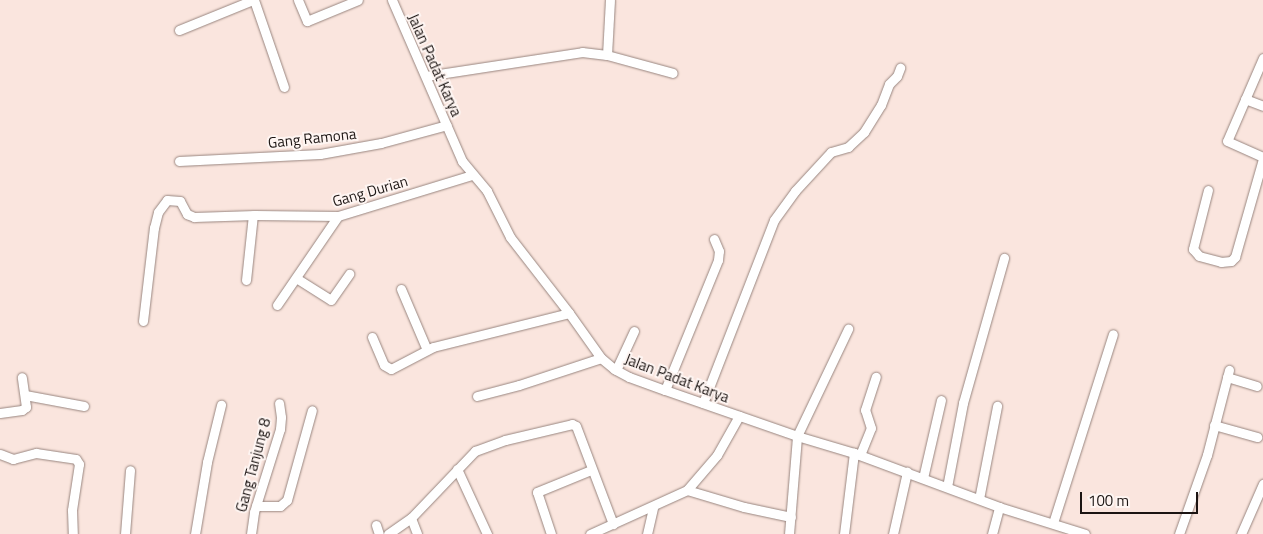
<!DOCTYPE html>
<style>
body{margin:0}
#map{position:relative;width:1263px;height:534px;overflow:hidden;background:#fae5de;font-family:"Titillium Web",sans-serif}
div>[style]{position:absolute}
.roads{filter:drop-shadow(0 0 1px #98857f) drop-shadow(0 0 1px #98857f)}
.street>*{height:9px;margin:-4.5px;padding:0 4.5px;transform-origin:4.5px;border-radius:4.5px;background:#fff}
span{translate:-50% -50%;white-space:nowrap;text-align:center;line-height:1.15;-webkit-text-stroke:4px #fef5f2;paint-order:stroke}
.street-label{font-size:15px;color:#1b1412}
.scale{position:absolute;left:1080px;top:492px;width:118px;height:22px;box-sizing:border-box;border:2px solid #1b1412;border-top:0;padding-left:6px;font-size:15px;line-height:18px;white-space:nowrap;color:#1b1412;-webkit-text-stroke:4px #fef5f2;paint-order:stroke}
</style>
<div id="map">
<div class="roads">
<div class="street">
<div style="left:254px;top:0;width:92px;rotate:71deg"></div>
<div style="left:298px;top:0;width:23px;rotate:67deg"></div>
<div style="left:307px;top:21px;width:55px;rotate:-22.4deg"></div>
<div style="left:392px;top:0;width:176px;rotate:66.5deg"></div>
<div style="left:462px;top:161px;width:39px;rotate:50deg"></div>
<div style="left:487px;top:191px;width:51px;rotate:63.4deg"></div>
<div style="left:510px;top:237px;width:96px;rotate:52.2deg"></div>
<div style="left:569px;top:313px;width:55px;rotate:54.6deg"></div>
<div style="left:601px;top:358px;width:17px;rotate:40deg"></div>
<div style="left:614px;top:369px;width:17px;rotate:28deg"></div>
<div style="left:629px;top:377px;width:38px;rotate:20deg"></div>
<div style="left:665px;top:390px;width:140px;rotate:19.2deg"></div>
<div style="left:797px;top:436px;width:59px;rotate:16.6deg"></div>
<div style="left:854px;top:453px;width:155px;rotate:20.4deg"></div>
<div style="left:999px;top:507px;width:90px;rotate:17.4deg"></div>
<div style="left:179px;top:30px;width:80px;rotate:-22.1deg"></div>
<div style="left:607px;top:55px;width:55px;rotate:-86.9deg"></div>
<div style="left:1263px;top:58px;width:90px;rotate:113.4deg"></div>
<div style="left:1227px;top:141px;width:39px;rotate:24deg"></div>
<div style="left:426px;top:76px;width:158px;rotate:-8.7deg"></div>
<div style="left:582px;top:52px;width:25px;rotate:7deg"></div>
<div style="left:607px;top:55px;width:68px;rotate:15.3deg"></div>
<div style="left:1245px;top:99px;width:19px;rotate:21deg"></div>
<div style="left:179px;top:161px;width:141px;rotate:-2.8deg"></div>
<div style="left:320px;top:154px;width:62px;rotate:-10.2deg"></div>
<div style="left:381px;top:143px;width:68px;rotate:-15.3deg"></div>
<div style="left:1208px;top:190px;width:61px;rotate:104.3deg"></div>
<div style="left:1193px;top:249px;width:9px;rotate:49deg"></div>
<div style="left:1199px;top:256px;width:23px;rotate:15deg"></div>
<div style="left:1221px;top:262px;width:10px;rotate:-6deg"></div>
<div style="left:1231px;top:261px;width:6px;rotate:-45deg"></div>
<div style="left:1235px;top:257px;width:102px;rotate:-74.1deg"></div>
<div style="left:296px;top:278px;width:41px;rotate:32.2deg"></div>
<div style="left:331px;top:300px;width:32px;rotate:-55deg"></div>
<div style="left:246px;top:280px;width:65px;rotate:-83.9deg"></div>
<div style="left:401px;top:289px;width:66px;rotate:66.9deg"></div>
<div style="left:277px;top:305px;width:108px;rotate:-55.6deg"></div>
<div style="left:143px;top:321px;width:94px;rotate:-83.3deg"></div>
<div style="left:154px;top:228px;width:16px;rotate:-76deg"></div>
<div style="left:158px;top:212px;width:15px;rotate:-53deg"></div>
<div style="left:167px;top:200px;width:13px;rotate:4deg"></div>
<div style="left:180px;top:201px;width:15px;rotate:62deg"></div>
<div style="left:187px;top:214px;width:8px;rotate:23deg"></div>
<div style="left:194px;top:217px;width:61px;rotate:-1.9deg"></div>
<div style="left:255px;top:215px;width:83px;rotate:0.7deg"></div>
<div style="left:338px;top:216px;width:140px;rotate:-17deg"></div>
<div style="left:372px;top:337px;width:30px;rotate:67deg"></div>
<div style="left:384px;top:365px;width:8px;rotate:30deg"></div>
<div style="left:391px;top:369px;width:47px;rotate:-27.6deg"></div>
<div style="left:433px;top:347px;width:140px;rotate:-14deg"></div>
<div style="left:616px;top:370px;width:43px;rotate:-65.2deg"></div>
<div style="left:1227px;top:377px;width:31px;rotate:17deg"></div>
<div style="left:665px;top:390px;width:140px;rotate:-67.8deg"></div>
<div style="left:718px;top:260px;width:9px;rotate:-84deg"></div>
<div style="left:719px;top:251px;width:13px;rotate:-113deg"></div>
<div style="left:25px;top:395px;width:60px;rotate:10.6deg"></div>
<div style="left:477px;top:396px;width:43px;rotate:-14.7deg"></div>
<div style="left:519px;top:385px;width:86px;rotate:-18.2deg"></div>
<div style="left:703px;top:403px;width:196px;rotate:-68.8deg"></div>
<div style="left:774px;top:220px;width:36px;rotate:-54deg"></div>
<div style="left:795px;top:191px;width:53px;rotate:-47.3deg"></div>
<div style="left:831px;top:152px;width:18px;rotate:-16deg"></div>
<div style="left:848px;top:147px;width:22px;rotate:-43deg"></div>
<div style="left:864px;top:132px;width:32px;rotate:-58deg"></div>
<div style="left:881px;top:105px;width:22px;rotate:-69deg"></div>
<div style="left:889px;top:84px;width:11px;rotate:-45deg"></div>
<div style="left:897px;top:76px;width:9px;rotate:-69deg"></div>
<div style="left:0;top:413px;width:22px;rotate:-8deg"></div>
<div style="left:22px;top:410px;width:5px;rotate:-37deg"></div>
<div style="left:26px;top:407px;width:30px;rotate:-98deg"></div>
<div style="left:1214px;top:425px;width:45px;rotate:15.6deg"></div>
<div style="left:0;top:454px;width:14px;rotate:21deg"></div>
<div style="left:13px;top:459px;width:24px;rotate:-15deg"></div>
<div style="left:36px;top:453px;width:40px;rotate:8.5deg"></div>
<div style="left:76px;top:459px;width:6px;rotate:59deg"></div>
<div style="left:79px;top:464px;width:47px;rotate:98.7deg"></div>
<div style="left:72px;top:510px;width:24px;rotate:88deg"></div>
<div style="left:860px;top:455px;width:29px;rotate:-68deg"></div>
<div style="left:871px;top:428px;width:19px;rotate:-108deg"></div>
<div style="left:865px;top:410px;width:35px;rotate:-72deg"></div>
<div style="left:457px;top:469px;width:72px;rotate:65.2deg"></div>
<div style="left:923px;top:478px;width:80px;rotate:-77deg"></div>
<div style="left:947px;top:487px;width:86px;rotate:-79.2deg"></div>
<div style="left:963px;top:403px;width:151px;rotate:-74.2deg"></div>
<div style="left:687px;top:490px;width:59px;rotate:16.6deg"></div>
<div style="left:744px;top:507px;width:48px;rotate:12deg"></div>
<div style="left:979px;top:499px;width:95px;rotate:-79deg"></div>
<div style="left:256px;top:506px;width:24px"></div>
<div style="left:280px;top:506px;width:9px;rotate:-41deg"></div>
<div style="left:287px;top:500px;width:93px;rotate:-74.5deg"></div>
<div style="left:411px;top:518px;width:17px;rotate:69deg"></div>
<div style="left:1053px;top:523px;width:198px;rotate:-72.4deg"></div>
<div style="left:376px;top:525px;width:9px;rotate:72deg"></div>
<div style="left:125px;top:534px;width:64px;rotate:-85.5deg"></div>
<div style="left:195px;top:534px;width:73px;rotate:-80.5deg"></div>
<div style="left:207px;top:462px;width:59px;rotate:-76.2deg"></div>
<div style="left:251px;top:534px;width:22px;rotate:-82deg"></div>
<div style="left:254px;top:512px;width:87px;rotate:-72.6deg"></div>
<div style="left:280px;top:429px;width:12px;rotate:-85deg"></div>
<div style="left:281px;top:417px;width:14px;rotate:-98deg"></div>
<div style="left:388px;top:534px;width:28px;rotate:-35deg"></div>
<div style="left:411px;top:518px;width:93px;rotate:-46.3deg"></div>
<div style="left:475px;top:451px;width:32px;rotate:-20deg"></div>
<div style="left:505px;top:440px;width:69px;rotate:-13.4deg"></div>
<div style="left:572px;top:424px;width:4px;rotate:27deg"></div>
<div style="left:576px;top:426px;width:105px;rotate:69.3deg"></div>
<div style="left:551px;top:534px;width:44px;rotate:-108.4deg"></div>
<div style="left:537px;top:492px;width:58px;rotate:-22.2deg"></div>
<div style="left:590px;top:534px;width:107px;rotate:-24.4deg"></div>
<div style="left:687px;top:490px;width:46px;rotate:-49.4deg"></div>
<div style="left:717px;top:455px;width:45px;rotate:-60.6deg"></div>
<div style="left:647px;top:534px;width:28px;rotate:-77deg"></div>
<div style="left:789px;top:534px;width:98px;rotate:-85.3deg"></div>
<div style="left:797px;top:436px;width:119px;rotate:-64.5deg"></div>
<div style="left:844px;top:534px;width:82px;rotate:-83deg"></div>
<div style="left:893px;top:534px;width:64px;rotate:-77.3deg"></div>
<div style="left:992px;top:534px;width:28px;rotate:-75deg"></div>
<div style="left:1179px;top:534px;width:84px;rotate:-70.5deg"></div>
<div style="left:1207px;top:455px;width:88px;rotate:-75.5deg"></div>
<div style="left:1241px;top:534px;width:55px;rotate:-66.3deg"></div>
</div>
</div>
<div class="street-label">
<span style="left:435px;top:65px;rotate:66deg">Jalan Padat Karya</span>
<span style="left:312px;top:138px;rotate:-6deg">Gang Ramona</span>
<span style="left:370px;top:191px;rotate:-16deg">Gang Durian</span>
<span style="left:677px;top:378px;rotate:21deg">Jalan Padat Karya</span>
<span style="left:253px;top:465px;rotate:-75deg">Gang Tanjung 8</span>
</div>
<div class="scale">100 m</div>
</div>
